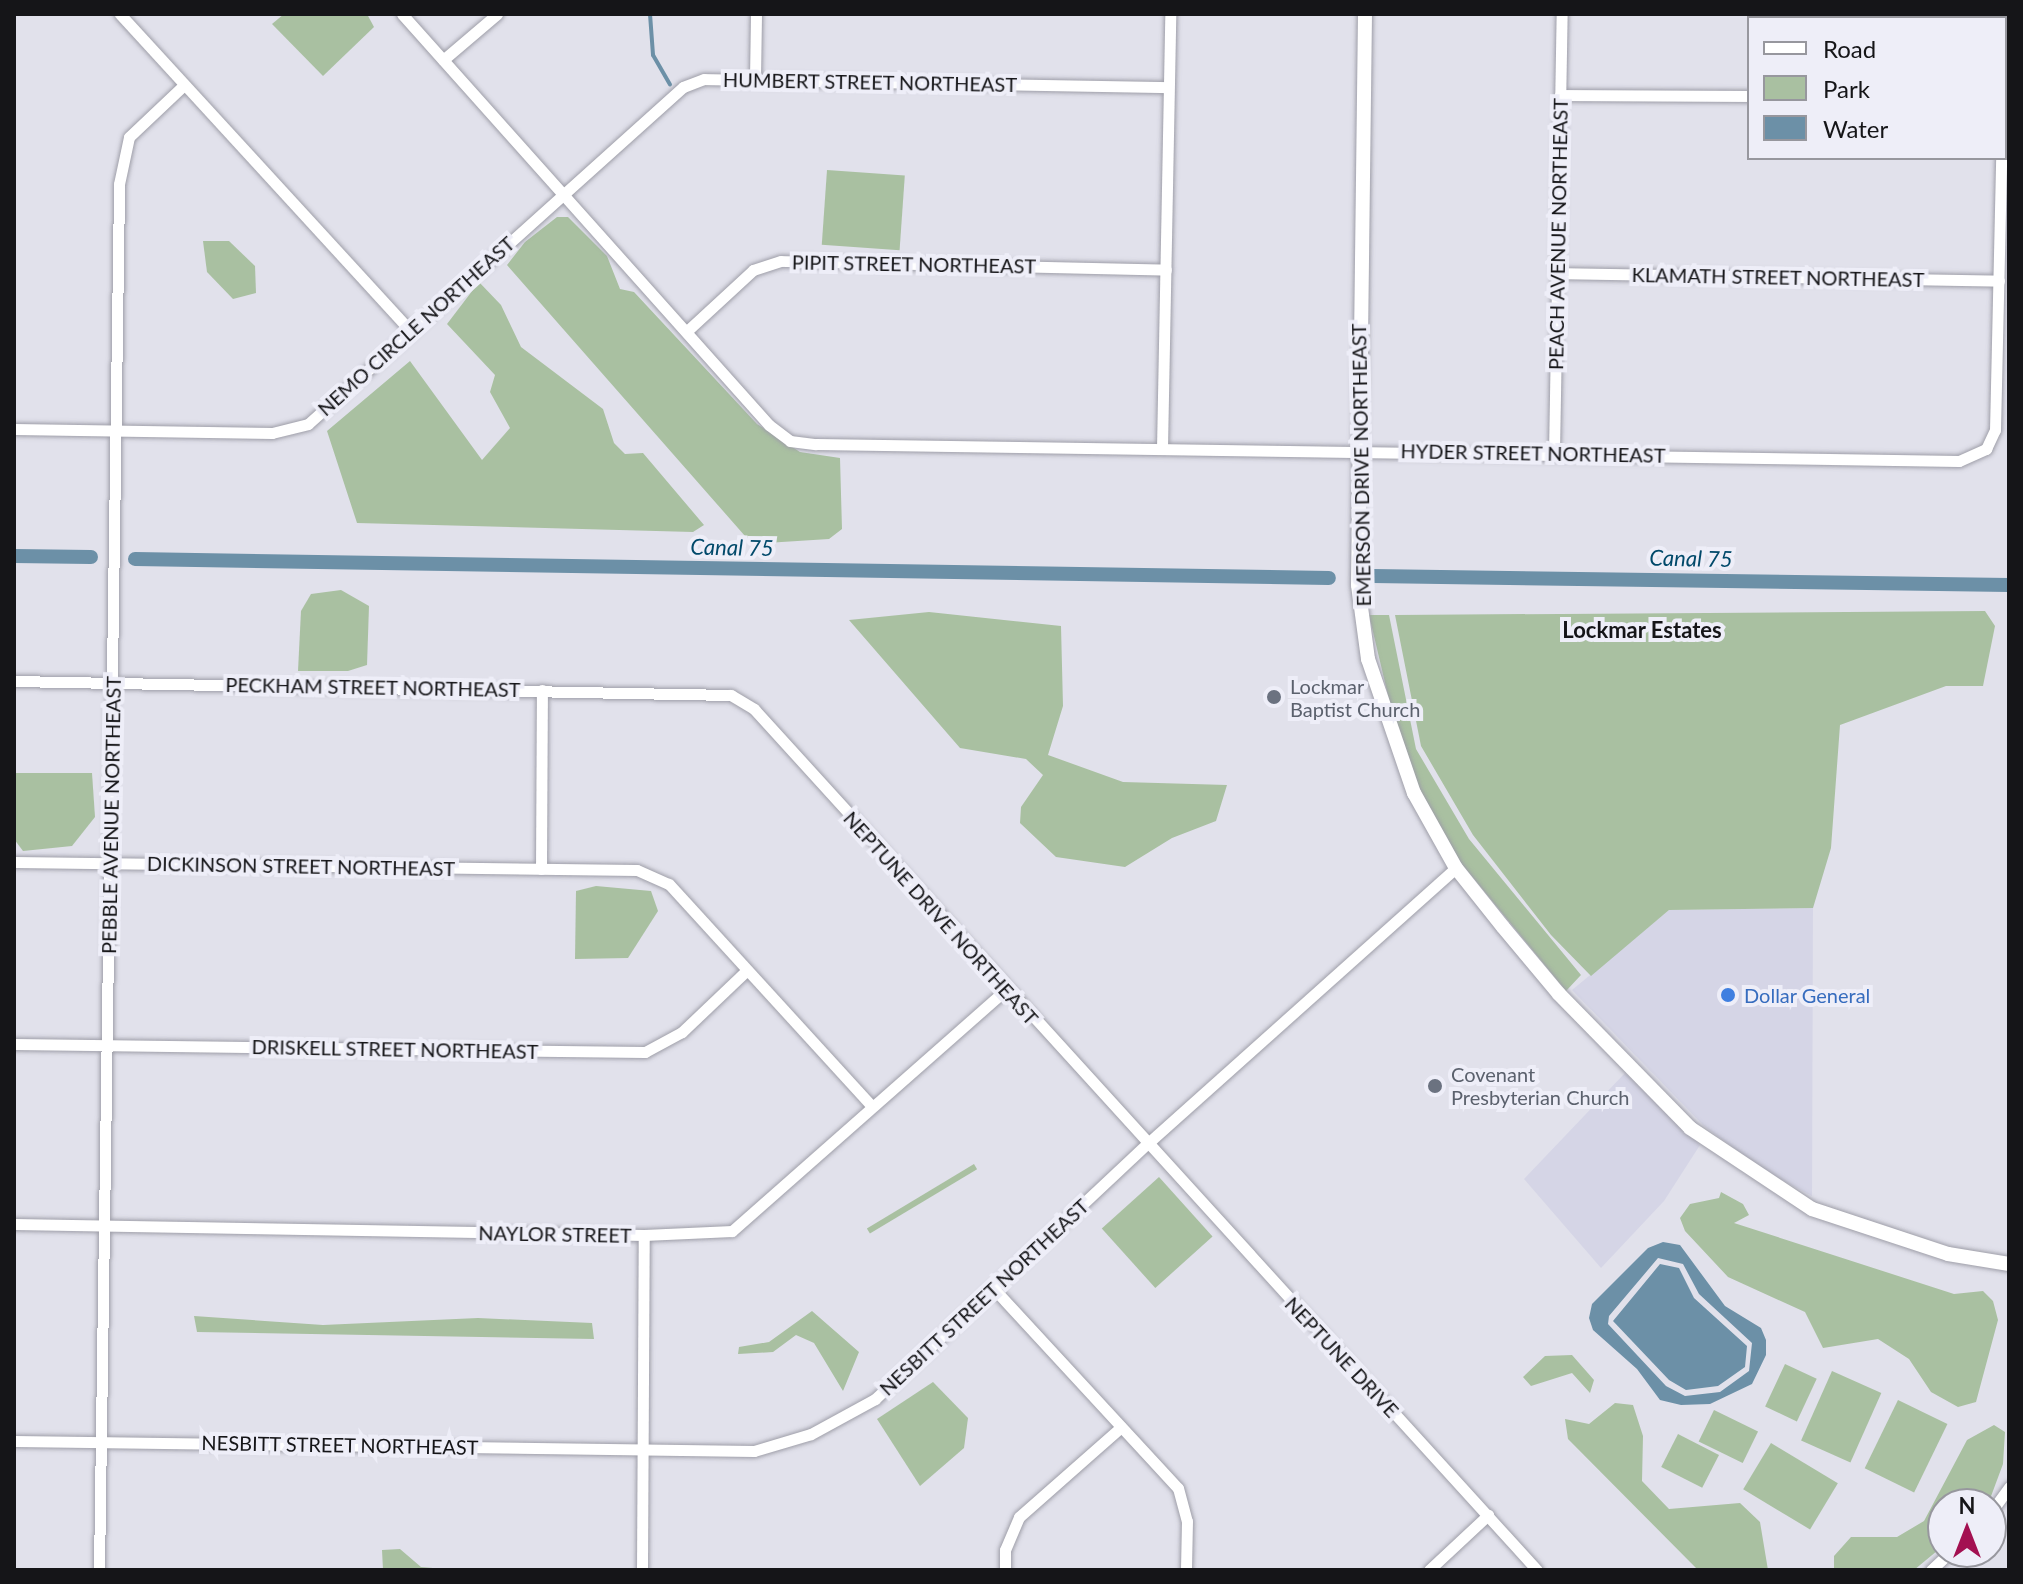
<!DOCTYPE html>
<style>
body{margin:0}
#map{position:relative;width:2023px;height:1584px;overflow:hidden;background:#e1e1eb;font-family:Lato,sans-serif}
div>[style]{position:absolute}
.built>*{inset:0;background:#d5d5e6}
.green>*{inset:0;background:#a9c0a1;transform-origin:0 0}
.water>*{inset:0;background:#6c90a7}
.stream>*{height:4px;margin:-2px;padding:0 2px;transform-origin:2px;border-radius:2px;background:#6c90a7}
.canal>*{height:14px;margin:-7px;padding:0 7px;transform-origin:7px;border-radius:7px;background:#6c90a7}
.roads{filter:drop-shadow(0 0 2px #9e9ea8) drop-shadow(0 0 2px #9e9ea8)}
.minor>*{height:11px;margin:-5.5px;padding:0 5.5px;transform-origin:5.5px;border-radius:5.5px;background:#fff}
.tertiary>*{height:14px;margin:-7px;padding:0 7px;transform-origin:7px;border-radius:7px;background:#fff}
.dots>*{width:22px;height:22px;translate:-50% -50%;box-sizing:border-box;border:4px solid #eeeef8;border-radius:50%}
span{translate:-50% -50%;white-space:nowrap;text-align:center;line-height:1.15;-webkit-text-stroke:8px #eeeef8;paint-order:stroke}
.street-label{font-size:20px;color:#151518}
.worship-label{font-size:20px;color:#5b616d}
.left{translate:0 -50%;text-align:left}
.shop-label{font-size:20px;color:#366cbe}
.water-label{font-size:22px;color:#01496a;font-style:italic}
.neighbourhood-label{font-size:22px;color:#151518;font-weight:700}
.frame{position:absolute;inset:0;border:16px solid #151518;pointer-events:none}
.legend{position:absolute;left:1747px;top:16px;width:260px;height:144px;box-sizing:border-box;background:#eeeef8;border:2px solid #97979e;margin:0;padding:10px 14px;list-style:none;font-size:24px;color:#151518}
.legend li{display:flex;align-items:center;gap:16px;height:40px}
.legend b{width:40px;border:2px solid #97979e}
.north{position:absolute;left:1927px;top:1488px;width:80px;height:80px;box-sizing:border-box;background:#eeeef8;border:2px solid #97979e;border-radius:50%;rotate:0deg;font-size:22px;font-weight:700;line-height:32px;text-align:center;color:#151518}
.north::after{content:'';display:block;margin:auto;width:28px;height:36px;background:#a31051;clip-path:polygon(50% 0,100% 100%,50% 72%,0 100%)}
</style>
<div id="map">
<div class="built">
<div style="clip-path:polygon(1813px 908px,1812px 1196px,1765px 1171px,1704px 1126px,1572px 990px,1669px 910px)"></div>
<div style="clip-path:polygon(1625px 1073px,1700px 1145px,1664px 1201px,1601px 1268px,1524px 1179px)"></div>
</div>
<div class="green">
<div style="clip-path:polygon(284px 14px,367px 14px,374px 27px,323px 76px,272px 24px)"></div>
<div style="left:827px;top:170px;width:78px;height:75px;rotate:4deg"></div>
<div style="clip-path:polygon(557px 217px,568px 217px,607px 256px,620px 289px,634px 292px,757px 424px,800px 452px,840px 458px,842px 529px,829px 539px,752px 544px,507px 265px,525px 242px)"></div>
<div style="clip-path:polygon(203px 241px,229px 241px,255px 266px,256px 293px,233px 299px,207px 272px)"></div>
<div style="clip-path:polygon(479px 282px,501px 305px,521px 347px,603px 409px,614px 443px,625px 454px,643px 453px,704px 525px,693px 532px,357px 523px,327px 431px,410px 361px,482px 460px,510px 428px,490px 392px,495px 375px,447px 324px)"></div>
<div style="clip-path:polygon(341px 590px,369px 606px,367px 665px,348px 671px,298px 671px,301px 611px,311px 594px)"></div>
<div style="clip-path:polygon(1985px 611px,1995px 626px,1983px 686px,1946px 686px,1840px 725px,1831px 848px,1813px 908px,1669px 910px,1591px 976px,1551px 935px,1473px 835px,1421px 746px,1395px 615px)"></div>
<div style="clip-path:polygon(929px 612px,1061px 626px,1063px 706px,1048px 755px,1123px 782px,1227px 785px,1216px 821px,1172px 838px,1125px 867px,1056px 857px,1020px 823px,1021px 807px,1043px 775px,1026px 759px,960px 748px,849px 620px)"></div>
<div style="clip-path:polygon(1369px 615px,1389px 615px,1416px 749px,1469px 839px,1581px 975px,1566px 991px,1461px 863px,1420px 790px,1396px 729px)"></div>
<div style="clip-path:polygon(14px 773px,92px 773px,95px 817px,72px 846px,23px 851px,14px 839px)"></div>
<div style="clip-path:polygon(596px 886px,651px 891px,658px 911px,628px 958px,575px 959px,576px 891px)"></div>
<div style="left:974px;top:1164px;width:6px;height:125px;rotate:59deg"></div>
<div style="left:1159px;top:1177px;width:80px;height:77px;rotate:48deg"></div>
<div style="clip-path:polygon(1721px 1192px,1743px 1204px,1749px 1215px,1734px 1223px,1954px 1294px,1983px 1291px,1993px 1301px,1998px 1320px,1976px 1402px,1958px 1407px,1931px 1392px,1909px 1359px,1878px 1339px,1823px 1348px,1805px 1312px,1728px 1277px,1685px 1231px,1680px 1218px,1690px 1204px,1719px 1198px)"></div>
<div style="clip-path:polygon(812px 1311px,859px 1352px,843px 1391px,814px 1343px,796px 1335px,773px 1352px,738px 1354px,739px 1347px,769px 1342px)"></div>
<div style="clip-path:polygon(194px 1316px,323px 1325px,478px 1318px,592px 1323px,594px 1339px,197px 1332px)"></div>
<div style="clip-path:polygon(1572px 1355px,1594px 1380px,1590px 1393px,1572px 1373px,1531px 1386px,1523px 1377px,1545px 1356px)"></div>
<div style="left:1785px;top:1364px;width:35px;height:47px;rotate:25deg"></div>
<div style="left:1832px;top:1371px;width:54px;height:76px;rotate:24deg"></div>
<div style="clip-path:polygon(933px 1382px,968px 1418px,964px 1448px,920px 1486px,877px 1419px)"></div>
<div style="left:1898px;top:1400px;width:55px;height:76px;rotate:26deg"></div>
<div style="clip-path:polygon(1615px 1403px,1633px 1405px,1643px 1436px,1642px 1481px,1669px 1509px,1740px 1503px,1760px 1522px,1768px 1570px,1698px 1570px,1568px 1439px,1565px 1419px,1589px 1424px)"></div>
<div style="left:1714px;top:1410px;width:49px;height:35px;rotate:26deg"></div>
<div style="clip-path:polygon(1994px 1425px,2005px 1432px,2003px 1464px,1990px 1499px,1986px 1504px,1943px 1504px,1943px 1546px,1914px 1570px,1834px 1570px,1834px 1556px,1851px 1537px,1897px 1537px,1924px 1521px,1967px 1440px)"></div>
<div style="left:1678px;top:1434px;width:46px;height:37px;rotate:27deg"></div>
<div style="left:1771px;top:1443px;width:78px;height:54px;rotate:31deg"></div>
<div style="clip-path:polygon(400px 1549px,421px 1567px,457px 1570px,383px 1570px,382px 1550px)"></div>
</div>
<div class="water">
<div style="clip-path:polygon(evenodd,1663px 1242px,1680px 1245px,1725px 1306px,1761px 1328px,1766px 1340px,1766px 1355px,1752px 1384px,1710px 1404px,1681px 1405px,1660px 1400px,1637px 1369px,1593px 1330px,1589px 1318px,1592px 1304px,1648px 1248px,1663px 1242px,1658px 1258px,1683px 1264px,1699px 1294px,1752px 1343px,1749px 1371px,1720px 1392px,1685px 1396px,1666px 1386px,1608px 1324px,1609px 1316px,1658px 1258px)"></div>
<div style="clip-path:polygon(1660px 1264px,1679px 1268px,1694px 1298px,1747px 1346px,1745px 1367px,1718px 1386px,1686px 1390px,1669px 1380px,1613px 1321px)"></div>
</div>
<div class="stream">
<div style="left:650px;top:14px;width:41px;rotate:85.8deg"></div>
<div style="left:653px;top:55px;width:34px;rotate:60deg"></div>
</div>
<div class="canal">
<div style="left:14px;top:556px;width:77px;rotate:0.7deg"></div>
<div style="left:135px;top:559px;width:1194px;rotate:0.91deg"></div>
<div style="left:1373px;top:576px;width:636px;rotate:0.81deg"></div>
</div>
<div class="roads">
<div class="minor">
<div style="left:120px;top:14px;width:431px;rotate:47.5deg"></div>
<div style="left:402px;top:14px;width:551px;rotate:48.24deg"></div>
<div style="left:769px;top:425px;width:26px;rotate:37deg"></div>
<div style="left:790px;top:441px;width:26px;rotate:7deg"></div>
<div style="left:816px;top:444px;width:1143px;rotate:0.85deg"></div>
<div style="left:1959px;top:461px;width:30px;rotate:-24deg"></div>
<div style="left:1986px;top:449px;width:21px;rotate:-65deg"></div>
<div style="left:1995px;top:430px;width:272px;rotate:-88.7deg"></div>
<div style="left:2003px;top:18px;width:4px;rotate:-90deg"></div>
<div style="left:443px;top:60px;width:71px;rotate:-40.4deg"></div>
<div style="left:755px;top:79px;width:65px;rotate:-89.1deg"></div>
<div style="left:1560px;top:95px;width:189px;rotate:0.3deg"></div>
<div style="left:1557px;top:273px;width:442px;rotate:1deg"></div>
<div style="left:687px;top:331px;width:90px;rotate:-42.7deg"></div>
<div style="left:753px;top:270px;width:29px;rotate:-18deg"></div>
<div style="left:781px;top:261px;width:385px;rotate:1.3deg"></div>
<div style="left:14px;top:429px;width:258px;rotate:0.9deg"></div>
<div style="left:272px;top:433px;width:37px;rotate:-14deg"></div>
<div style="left:308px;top:424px;width:504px;rotate:-41.94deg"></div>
<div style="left:683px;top:87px;width:22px;rotate:-21deg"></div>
<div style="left:704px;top:79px;width:464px;rotate:1deg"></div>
<div style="left:1162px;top:448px;width:434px;rotate:-88.9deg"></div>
<div style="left:1554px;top:453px;width:439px;rotate:-89deg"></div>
<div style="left:14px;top:681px;width:717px;rotate:1.12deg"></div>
<div style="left:731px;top:695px;width:27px;rotate:31deg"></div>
<div style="left:754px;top:709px;width:1164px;rotate:47.72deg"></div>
<div style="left:14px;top:862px;width:623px;rotate:0.74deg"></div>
<div style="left:637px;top:870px;width:35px;rotate:24deg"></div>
<div style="left:669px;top:884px;width:301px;rotate:47.6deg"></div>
<div style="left:541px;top:869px;width:179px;rotate:-89.7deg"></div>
<div style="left:14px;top:1044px;width:631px;rotate:0.73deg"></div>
<div style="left:645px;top:1052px;width:42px;rotate:-28.4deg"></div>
<div style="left:682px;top:1032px;width:88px;rotate:-43.6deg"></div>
<div style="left:14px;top:1224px;width:630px;rotate:1deg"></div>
<div style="left:644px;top:1235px;width:88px;rotate:-2.6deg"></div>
<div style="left:732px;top:1231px;width:364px;rotate:-41.4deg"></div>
<div style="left:996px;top:1291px;width:268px;rotate:47.3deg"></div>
<div style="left:1178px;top:1488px;width:34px;rotate:75deg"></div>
<div style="left:1187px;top:1521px;width:49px;rotate:91.2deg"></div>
<div style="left:14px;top:1441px;width:740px;rotate:0.77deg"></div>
<div style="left:754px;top:1451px;width:59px;rotate:-16.6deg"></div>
<div style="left:811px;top:1434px;width:73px;rotate:-28.7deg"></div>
<div style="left:875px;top:1399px;width:373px;rotate:-43.2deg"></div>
<div style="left:1147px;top:1144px;width:414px;rotate:-41.8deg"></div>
<div style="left:1991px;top:1512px;width:31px;rotate:-54deg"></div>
<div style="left:99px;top:1570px;width:1386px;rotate:-89.17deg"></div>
<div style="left:119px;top:184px;width:48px;rotate:-78deg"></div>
<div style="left:129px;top:137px;width:76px;rotate:-43.4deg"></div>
<div style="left:642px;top:1570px;width:335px;rotate:-89.7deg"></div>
<div style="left:1005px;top:1570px;width:20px;rotate:-90deg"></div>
<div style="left:1005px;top:1550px;width:36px;rotate:-67deg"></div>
<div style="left:1019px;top:1517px;width:136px;rotate:-41.4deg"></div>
<div style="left:1429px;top:1570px;width:81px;rotate:-43deg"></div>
<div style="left:1931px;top:1570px;width:26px;rotate:-43deg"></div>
</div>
<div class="tertiary">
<div style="left:1365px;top:14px;width:571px;rotate:90.7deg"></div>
<div style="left:1358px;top:585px;width:75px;rotate:82.3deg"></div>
<div style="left:1368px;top:659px;width:142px;rotate:71.1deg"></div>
<div style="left:1414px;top:793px;width:86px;rotate:60.8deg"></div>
<div style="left:1456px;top:868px;width:75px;rotate:51.5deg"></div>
<div style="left:1503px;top:927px;width:87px;rotate:50.1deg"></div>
<div style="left:1559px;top:994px;width:187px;rotate:45.6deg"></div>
<div style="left:1690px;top:1128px;width:146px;rotate:33.6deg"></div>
<div style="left:1812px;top:1209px;width:143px;rotate:18.3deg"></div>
<div style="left:1948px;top:1254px;width:62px;rotate:9.3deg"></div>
</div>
</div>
<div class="dots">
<div style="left:1274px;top:697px;background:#6b7280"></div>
<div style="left:1728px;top:995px;background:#3f7fe0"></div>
<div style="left:1435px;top:1086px;background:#6b7280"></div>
</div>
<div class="street-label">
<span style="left:870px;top:82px;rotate:1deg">HUMBERT STREET NORTHEAST</span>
<span style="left:1558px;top:234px;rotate:-89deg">PEACH AVENUE NORTHEAST</span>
<span style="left:914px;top:264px;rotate:1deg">PIPIT STREET NORTHEAST</span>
<span style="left:1778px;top:277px;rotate:1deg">KLAMATH STREET NORTHEAST</span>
<span style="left:416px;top:326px;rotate:-42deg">NEMO CIRCLE NORTHEAST</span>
<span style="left:1533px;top:453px;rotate:1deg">HYDER STREET NORTHEAST</span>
<span style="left:1361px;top:465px;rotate:-91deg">EMERSON DRIVE NORTHEAST</span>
<span style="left:373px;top:687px;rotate:1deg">PECKHAM STREET NORTHEAST</span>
<span style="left:111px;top:815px;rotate:-89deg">PEBBLE AVENUE NORTHEAST</span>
<span style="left:301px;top:866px;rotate:1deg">DICKINSON STREET NORTHEAST</span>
<span style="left:941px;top:918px;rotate:48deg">NEPTUNE DRIVE NORTHEAST</span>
<span style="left:395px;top:1049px;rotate:1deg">DRISKELL STREET NORTHEAST</span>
<span style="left:555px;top:1234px;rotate:1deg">NAYLOR STREET</span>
<span style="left:984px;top:1297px;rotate:-43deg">NESBITT STREET NORTHEAST</span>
<span style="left:1342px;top:1357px;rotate:47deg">NEPTUNE DRIVE</span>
<span style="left:340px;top:1445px;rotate:1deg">NESBITT STREET NORTHEAST</span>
</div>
<div class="worship-label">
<span class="left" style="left:1290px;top:698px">Lockmar<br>Baptist Church</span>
<span class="left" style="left:1451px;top:1086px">Covenant<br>Presbyterian Church</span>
</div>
<div class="shop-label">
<span class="left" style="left:1744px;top:995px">Dollar General</span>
</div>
<div class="water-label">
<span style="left:732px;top:547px;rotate:1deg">Canal 75</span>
<span style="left:1691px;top:558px;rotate:1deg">Canal 75</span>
</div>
<div class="neighbourhood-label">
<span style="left:1642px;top:630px">Lockmar Estates</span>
</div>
<div class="frame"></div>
<ul class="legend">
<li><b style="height:10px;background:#fff"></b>Road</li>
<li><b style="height:22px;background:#a9c0a1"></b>Park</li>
<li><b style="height:22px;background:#6c90a7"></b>Water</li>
</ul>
<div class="north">N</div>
</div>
